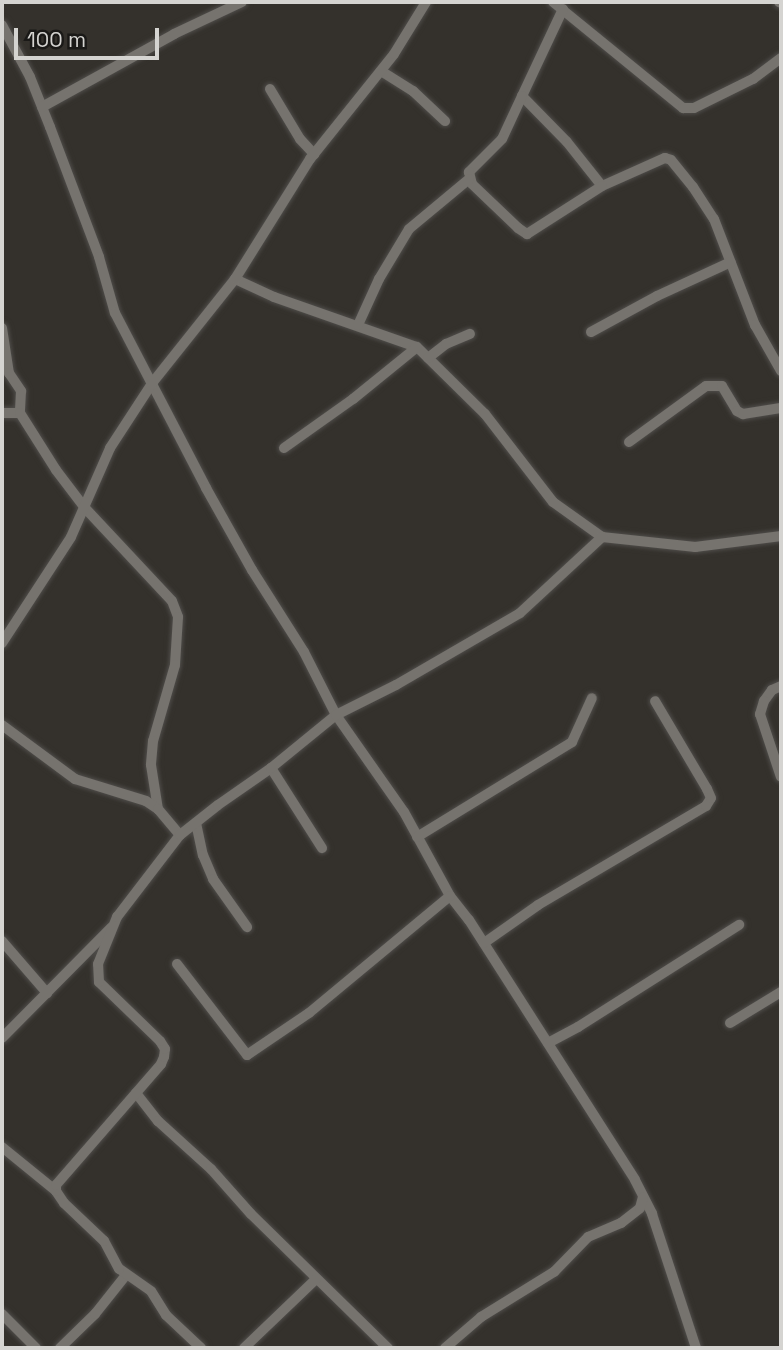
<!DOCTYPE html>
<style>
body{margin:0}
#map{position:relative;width:783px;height:1350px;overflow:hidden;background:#34312c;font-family:"Space Grotesk",sans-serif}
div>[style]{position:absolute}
.roads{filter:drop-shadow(0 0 2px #4f4d4a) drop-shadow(0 0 2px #4f4d4a)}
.minor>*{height:10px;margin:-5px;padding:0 5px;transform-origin:5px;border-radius:5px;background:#76736e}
span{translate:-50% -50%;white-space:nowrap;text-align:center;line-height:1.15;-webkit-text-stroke:7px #1a1917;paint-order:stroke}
.frame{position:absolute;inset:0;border:4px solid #d5d4d1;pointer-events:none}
.scale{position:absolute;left:14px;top:28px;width:145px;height:32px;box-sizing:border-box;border:4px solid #d5d4d1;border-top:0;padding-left:9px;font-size:21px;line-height:24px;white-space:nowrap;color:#d5d4d1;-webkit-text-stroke:5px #1a1917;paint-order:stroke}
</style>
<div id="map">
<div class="roads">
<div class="minor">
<div style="left:553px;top:2px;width:168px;rotate:39.2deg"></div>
<div style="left:683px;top:108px;width:11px"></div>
<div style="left:694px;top:108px;width:66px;rotate:-26.2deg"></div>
<div style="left:753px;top:79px;width:35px;rotate:-37deg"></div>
<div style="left:779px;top:2px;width:2px;rotate:27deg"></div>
<div style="left:563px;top:9px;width:96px;rotate:115.2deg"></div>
<div style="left:522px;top:96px;width:64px;rotate:45.6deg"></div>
<div style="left:567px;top:142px;width:56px;rotate:51.5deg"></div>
<div style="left:602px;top:186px;width:69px;rotate:-24deg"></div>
<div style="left:665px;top:158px;width:6px;rotate:18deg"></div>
<div style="left:671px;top:160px;width:35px;rotate:51deg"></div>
<div style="left:693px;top:187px;width:38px;rotate:57deg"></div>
<div style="left:714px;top:219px;width:114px;rotate:68.9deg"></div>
<div style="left:755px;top:325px;width:53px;rotate:60.5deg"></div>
<div style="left:2px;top:25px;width:59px;rotate:61.7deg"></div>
<div style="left:30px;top:77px;width:54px;rotate:68.2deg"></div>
<div style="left:50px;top:127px;width:139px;rotate:69.3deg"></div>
<div style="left:99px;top:257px;width:58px;rotate:74.1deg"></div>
<div style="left:115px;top:313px;width:197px;rotate:62.5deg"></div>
<div style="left:206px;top:488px;width:94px;rotate:60.7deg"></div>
<div style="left:252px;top:570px;width:97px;rotate:57.6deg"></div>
<div style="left:304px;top:652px;width:71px;rotate:63.1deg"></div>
<div style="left:336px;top:715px;width:118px;rotate:55deg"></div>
<div style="left:404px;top:812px;width:96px;rotate:61.3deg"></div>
<div style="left:450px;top:896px;width:31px;rotate:52deg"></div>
<div style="left:469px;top:920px;width:308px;rotate:57.4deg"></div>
<div style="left:635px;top:1180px;width:38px;rotate:63deg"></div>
<div style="left:652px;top:1214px;width:141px;rotate:71.8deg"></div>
<div style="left:381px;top:71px;width:38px;rotate:32deg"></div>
<div style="left:413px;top:91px;width:44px;rotate:43.2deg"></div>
<div style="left:270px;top:89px;width:58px;rotate:59deg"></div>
<div style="left:300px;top:139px;width:21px;rotate:47deg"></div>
<div style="left:522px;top:96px;width:47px;rotate:114.9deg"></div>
<div style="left:502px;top:139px;width:47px;rotate:135deg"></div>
<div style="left:469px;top:172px;width:12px;rotate:76deg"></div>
<div style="left:472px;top:184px;width:64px;rotate:43.7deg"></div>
<div style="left:518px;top:228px;width:11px;rotate:34deg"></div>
<div style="left:527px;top:234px;width:89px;rotate:-32.6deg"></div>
<div style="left:42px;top:107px;width:151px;rotate:-28.9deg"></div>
<div style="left:174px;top:34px;width:75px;rotate:-25.2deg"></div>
<div style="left:235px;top:279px;width:43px;rotate:24.8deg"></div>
<div style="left:274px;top:297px;width:151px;rotate:19.3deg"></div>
<div style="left:417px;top:347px;width:95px;rotate:44.6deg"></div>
<div style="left:485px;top:414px;width:111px;rotate:52.3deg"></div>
<div style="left:553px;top:502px;width:60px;rotate:35.5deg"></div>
<div style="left:602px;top:537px;width:94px;rotate:6.1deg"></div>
<div style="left:695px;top:547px;width:87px;rotate:-7.3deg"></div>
<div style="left:358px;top:325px;width:51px;rotate:-65.5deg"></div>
<div style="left:379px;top:279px;width:58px;rotate:-59deg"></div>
<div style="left:409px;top:229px;width:78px;rotate:-39.8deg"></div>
<div style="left:2px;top:328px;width:46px;rotate:81.2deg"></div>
<div style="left:9px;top:373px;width:22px;rotate:56deg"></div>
<div style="left:21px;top:391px;width:22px;rotate:93deg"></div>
<div style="left:591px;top:332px;width:75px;rotate:-28.6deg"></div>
<div style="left:657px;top:296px;width:81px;rotate:-24.7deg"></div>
<div style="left:428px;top:358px;width:23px;rotate:-38deg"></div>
<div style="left:446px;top:344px;width:26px;rotate:-23deg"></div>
<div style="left:2px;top:413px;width:18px"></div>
<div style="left:20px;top:413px;width:67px;rotate:57.7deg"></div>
<div style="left:56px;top:470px;width:48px;rotate:52.7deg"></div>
<div style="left:85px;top:508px;width:127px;rotate:46.9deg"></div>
<div style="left:172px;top:601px;width:17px;rotate:69deg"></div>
<div style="left:178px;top:617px;width:48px;rotate:93.6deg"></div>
<div style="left:175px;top:665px;width:79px;rotate:106.1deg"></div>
<div style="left:153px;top:741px;width:24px;rotate:95deg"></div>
<div style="left:151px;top:765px;width:45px;rotate:81deg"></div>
<div style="left:629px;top:442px;width:95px;rotate:-36deg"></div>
<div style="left:706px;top:386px;width:16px"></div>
<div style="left:722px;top:386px;width:29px;rotate:59deg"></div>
<div style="left:737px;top:411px;width:7px;rotate:27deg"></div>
<div style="left:743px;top:414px;width:38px;rotate:-9deg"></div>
<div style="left:284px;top:448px;width:85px;rotate:-35.4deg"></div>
<div style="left:353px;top:399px;width:82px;rotate:-39.1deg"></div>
<div style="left:2px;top:643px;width:126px;rotate:-56.9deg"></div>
<div style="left:71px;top:537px;width:97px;rotate:-66.3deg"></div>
<div style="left:110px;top:448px;width:79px;rotate:-56.9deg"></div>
<div style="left:153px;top:382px;width:132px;rotate:-51.5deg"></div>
<div style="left:235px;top:279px;width:142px;rotate:-58deg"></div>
<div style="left:310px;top:159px;width:134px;rotate:-51.3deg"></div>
<div style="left:394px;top:54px;width:61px;rotate:-58.4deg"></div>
<div style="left:781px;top:686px;width:10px;rotate:156deg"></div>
<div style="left:772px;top:690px;width:14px;rotate:126deg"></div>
<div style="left:764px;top:701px;width:14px;rotate:107deg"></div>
<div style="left:760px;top:714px;width:66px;rotate:71.6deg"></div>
<div style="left:2px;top:725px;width:91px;rotate:36.5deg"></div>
<div style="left:75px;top:779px;width:74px;rotate:17.2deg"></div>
<div style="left:146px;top:801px;width:14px;rotate:34deg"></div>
<div style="left:158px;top:809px;width:34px;rotate:50deg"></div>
<div style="left:271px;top:768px;width:95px;rotate:57.5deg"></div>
<div style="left:196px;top:823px;width:33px;rotate:78deg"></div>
<div style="left:203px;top:855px;width:26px;rotate:67deg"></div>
<div style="left:213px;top:879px;width:59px;rotate:54.7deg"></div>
<div style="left:417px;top:837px;width:182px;rotate:-31.5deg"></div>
<div style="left:572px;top:742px;width:48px;rotate:-65.6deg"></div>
<div style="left:2px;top:941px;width:69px;rotate:49.1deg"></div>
<div style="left:484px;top:943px;width:66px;rotate:-35.1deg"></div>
<div style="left:538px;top:905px;width:195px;rotate:-30.5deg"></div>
<div style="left:706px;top:806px;width:9px;rotate:-58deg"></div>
<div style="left:711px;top:798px;width:10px;rotate:-114deg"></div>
<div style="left:707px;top:789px;width:102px;rotate:-120.6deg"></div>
<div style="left:177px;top:964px;width:115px;rotate:52.4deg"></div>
<div style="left:247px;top:1055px;width:75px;rotate:-34.1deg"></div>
<div style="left:309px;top:1013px;width:183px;rotate:-39.7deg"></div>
<div style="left:730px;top:1023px;width:60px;rotate:-31.3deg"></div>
<div style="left:2px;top:1038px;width:156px;rotate:-45.3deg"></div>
<div style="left:548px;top:1043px;width:34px;rotate:-28deg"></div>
<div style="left:578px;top:1027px;width:191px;rotate:-32.4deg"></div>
<div style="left:136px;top:1093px;width:36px;rotate:52deg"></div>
<div style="left:158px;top:1121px;width:72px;rotate:42.2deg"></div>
<div style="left:211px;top:1169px;width:60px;rotate:48.4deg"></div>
<div style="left:251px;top:1214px;width:192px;rotate:44.4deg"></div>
<div style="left:2px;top:1147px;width:70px;rotate:39.2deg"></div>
<div style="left:2px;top:1314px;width:48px;rotate:45deg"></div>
<div style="left:60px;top:1348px;width:49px;rotate:-44.2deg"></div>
<div style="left:95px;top:1314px;width:50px;rotate:-51.5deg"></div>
<div style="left:201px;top:1348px;width:48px;rotate:-136.7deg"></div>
<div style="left:166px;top:1315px;width:28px;rotate:-122deg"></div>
<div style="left:151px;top:1291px;width:39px;rotate:-145deg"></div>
<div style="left:119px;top:1269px;width:32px;rotate:-118deg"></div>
<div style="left:104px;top:1241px;width:55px;rotate:-136.5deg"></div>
<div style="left:64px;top:1203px;width:14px;rotate:-124deg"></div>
<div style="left:56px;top:1191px;width:6px;rotate:-90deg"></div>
<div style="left:56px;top:1185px;width:160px;rotate:-49deg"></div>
<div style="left:161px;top:1064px;width:8px;rotate:-67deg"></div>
<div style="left:164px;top:1057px;width:8px;rotate:-83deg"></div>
<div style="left:165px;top:1049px;width:9px;rotate:-122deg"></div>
<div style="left:160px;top:1041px;width:85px;rotate:-136deg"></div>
<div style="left:99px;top:982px;width:18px;rotate:-93deg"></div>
<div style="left:98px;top:964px;width:51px;rotate:-68deg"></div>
<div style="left:117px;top:917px;width:103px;rotate:-52.5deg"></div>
<div style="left:180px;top:835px;width:48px;rotate:-38.3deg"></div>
<div style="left:218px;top:805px;width:65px;rotate:-34.9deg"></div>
<div style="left:271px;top:768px;width:84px;rotate:-39.2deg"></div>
<div style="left:336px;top:715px;width:67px;rotate:-26.6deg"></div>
<div style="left:396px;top:685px;width:143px;rotate:-30.1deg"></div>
<div style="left:520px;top:613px;width:112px;rotate:-42.8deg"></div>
<div style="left:244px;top:1348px;width:100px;rotate:-43.8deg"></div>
<div style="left:445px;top:1348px;width:48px;rotate:-40.7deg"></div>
<div style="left:481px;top:1317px;width:86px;rotate:-31.7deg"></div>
<div style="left:554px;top:1272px;width:49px;rotate:-45.8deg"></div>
<div style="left:588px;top:1237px;width:36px;rotate:-23deg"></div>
<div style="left:621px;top:1223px;width:24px;rotate:-38deg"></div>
<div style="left:640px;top:1208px;width:11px;rotate:-75deg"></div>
</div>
</div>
<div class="frame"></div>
<div class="scale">100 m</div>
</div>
